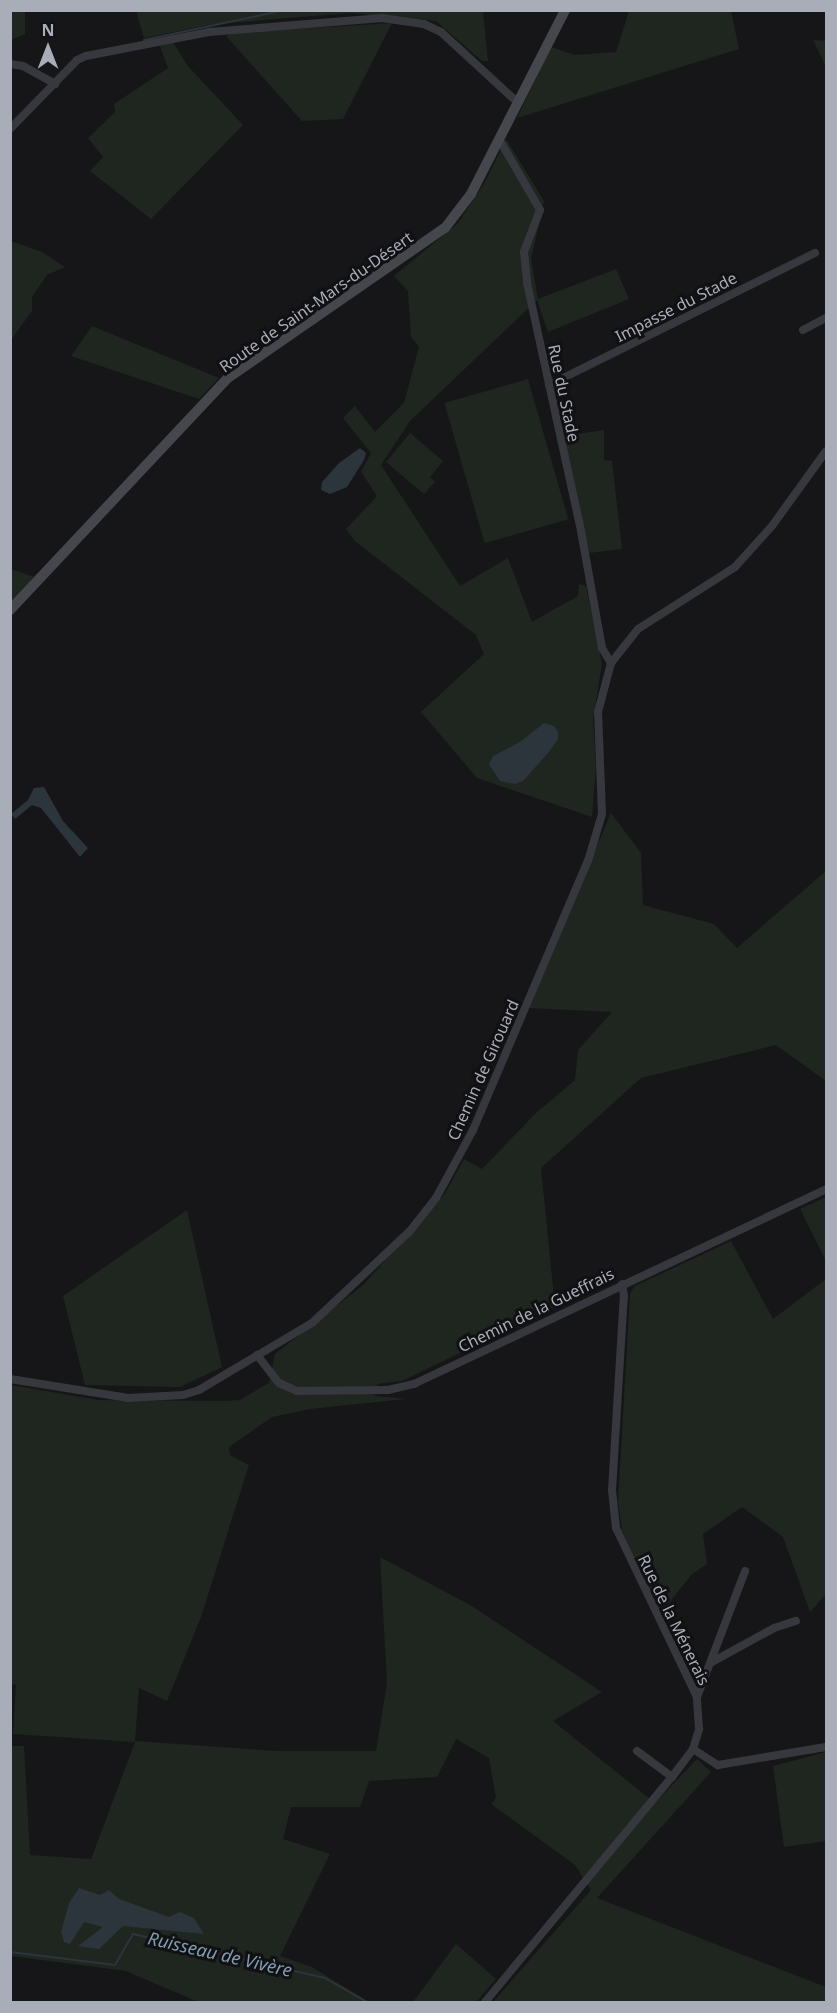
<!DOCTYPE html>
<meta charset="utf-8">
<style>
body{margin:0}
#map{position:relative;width:837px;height:2013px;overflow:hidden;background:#161618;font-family:"Noto Sans",sans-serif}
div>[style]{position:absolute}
.green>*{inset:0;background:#1e261f;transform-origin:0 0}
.water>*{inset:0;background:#2c353c}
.stream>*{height:2px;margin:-1px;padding:0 1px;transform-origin:1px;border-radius:1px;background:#2c353c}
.minor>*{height:8px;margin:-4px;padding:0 4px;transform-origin:4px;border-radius:4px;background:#37383d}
.secondary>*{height:10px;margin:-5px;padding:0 5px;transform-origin:5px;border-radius:5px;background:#45474d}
span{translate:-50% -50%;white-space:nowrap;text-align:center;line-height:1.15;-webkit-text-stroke:6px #111113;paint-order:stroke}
.street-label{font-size:16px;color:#a8adb8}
.water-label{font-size:18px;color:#7f9bb3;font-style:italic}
.frame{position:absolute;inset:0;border:12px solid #a8adb8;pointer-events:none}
.north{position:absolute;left:18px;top:18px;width:60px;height:60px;-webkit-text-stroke:4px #111113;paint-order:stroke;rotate:0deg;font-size:16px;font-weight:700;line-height:24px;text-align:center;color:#a8adb8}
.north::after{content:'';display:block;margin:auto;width:21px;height:27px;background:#a8adb8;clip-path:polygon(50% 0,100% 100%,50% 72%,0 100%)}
</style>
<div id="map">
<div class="green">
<div style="clip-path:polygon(11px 10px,25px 11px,25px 34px,11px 40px)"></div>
<div style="clip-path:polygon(136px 11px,483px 11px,488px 61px,482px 61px,436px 21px,351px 13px,214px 24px,144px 38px)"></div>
<div style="clip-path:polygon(629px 11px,731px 11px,739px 49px,517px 118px,551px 47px,574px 55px,616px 52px)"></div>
<div style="clip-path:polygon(392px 23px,343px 119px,302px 121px,226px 36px,234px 33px)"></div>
<div style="clip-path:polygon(813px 40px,826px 41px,826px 67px)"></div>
<div style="clip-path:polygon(173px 42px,187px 65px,243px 125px,151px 219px,90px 171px,103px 157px,88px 138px,115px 112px,114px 104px,168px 68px,160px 46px)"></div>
<div style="clip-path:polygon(506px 139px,544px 201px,531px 259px,538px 299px,616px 269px,629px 299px,548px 332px,537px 300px,410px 421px,381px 465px,460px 586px,508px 558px,532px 622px,578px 596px,579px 584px,586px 586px,602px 664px,593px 719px,596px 766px,592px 817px,477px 778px,421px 712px,484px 654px,476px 635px,355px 541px,346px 529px,377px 496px,361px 472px,371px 453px,343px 418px,355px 406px,375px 432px,404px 403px,419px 347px,411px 337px,408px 291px,394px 276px,458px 223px,485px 182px)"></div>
<div style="clip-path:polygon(11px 241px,42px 252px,65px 267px,47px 275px,32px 297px,32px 311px,11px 340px)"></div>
<div style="clip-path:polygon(92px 326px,219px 378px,199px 399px,71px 356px)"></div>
<div style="left:528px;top:379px;width:146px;height:87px;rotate:74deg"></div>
<div style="clip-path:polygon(604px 430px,604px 460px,612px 461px,622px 549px,589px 553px,564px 436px)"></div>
<div style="clip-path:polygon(410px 433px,443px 461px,430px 477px,435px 482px,424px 494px,386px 462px)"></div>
<div style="clip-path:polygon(11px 569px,34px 577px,11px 603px)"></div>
<div style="clip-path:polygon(611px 813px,641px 853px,643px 905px,714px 924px,737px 948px,826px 871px,826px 1081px,776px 1045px,641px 1078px,541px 1168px,555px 1307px,402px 1381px,377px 1384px,375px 1396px,406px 1399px,310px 1409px,272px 1417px,229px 1447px,230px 1455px,249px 1465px,201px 1617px,167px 1701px,139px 1688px,135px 1741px,277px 1751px,376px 1751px,387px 1683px,380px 1557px,470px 1605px,602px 1692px,553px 1721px,655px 1803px,697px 1759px,711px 1772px,597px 1898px,826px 1987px,826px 2002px,493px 2002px,591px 1890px,575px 1865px,491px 1804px,496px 1798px,489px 1758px,456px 1739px,437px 1777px,369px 1781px,360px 1807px,291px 1807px,283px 1839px,330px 1854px,280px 1956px,312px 1967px,369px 2002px,198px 2002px,126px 1971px,11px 1956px,11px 1746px,24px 1746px,30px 1855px,91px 1859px,135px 1742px,13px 1734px,16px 1685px,10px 1684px,11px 1385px,98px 1400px,225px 1401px,240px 1400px,269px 1383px,275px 1354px,363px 1285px,444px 1195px,464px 1159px,482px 1169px,535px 1114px,575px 1080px,578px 1050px,612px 1012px,528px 1008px)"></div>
<div style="clip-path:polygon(826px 1197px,826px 1261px,800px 1209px)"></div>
<div style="clip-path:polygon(187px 1210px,222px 1367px,180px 1387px,85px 1385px,63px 1296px)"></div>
<div style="clip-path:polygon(731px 1241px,773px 1319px,826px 1279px,826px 1594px,810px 1612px,783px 1537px,742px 1507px,703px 1534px,707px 1564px,692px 1574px,661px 1613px,622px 1530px,618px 1503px,630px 1293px,635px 1286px)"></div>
<div style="clip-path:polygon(826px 1752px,826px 1841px,784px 1847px,773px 1766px)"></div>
<div style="clip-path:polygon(456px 1944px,496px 1979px,476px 2002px,413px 2002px)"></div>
</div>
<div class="water">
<div style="clip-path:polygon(360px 448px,366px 453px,364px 460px,347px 487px,330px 494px,321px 490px,322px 482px,339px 463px)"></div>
<div style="clip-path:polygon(544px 723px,554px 726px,558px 732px,558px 739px,548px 753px,523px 781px,515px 784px,500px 781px,489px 764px,493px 756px,520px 742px)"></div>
<div style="clip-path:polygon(44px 787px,63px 821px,88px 848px,80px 857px,41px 808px,32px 805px,15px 819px,11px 814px,28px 800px,34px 788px)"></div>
<div style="clip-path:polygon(79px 1888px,100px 1895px,109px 1890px,119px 1899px,169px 1917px,180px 1912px,194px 1918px,204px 1934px,123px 1926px,99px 1949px,78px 1946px,103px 1927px,84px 1922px,70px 1944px,64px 1942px,61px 1932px,69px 1903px)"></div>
</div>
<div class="stream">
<div style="left:144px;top:40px;width:144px;rotate:-12deg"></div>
<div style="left:10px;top:1952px;width:106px;rotate:7.1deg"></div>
<div style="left:115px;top:1965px;width:36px;rotate:-60deg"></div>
<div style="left:133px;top:1934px;width:197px;rotate:12.9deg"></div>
<div style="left:325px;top:1978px;width:48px;rotate:29.7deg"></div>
</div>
<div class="minor">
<div style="left:10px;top:64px;width:13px;rotate:9deg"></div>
<div style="left:23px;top:66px;width:37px;rotate:29deg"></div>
<div style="left:10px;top:129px;width:96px;rotate:-45.8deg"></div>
<div style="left:77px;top:60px;width:10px;rotate:-24deg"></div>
<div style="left:86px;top:56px;width:125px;rotate:-11deg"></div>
<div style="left:209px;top:32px;width:174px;rotate:-4.6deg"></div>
<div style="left:382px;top:18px;width:42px;rotate:8.1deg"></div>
<div style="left:424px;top:24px;width:19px;rotate:25deg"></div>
<div style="left:441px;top:32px;width:102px;rotate:42.6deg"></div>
<div style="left:499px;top:139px;width:82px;rotate:60deg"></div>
<div style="left:540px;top:210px;width:45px;rotate:110.9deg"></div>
<div style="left:524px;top:252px;width:31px;rotate:84deg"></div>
<div style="left:527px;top:283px;width:254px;rotate:77.7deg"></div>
<div style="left:581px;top:531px;width:119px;rotate:79.8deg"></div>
<div style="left:602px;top:648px;width:17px;rotate:59deg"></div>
<div style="left:803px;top:330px;width:26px;rotate:-28deg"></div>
<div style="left:549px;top:385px;width:297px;rotate:-26.4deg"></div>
<div style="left:257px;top:1355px;width:36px;rotate:52deg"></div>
<div style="left:279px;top:1383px;width:20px;rotate:24deg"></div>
<div style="left:297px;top:1391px;width:91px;rotate:-0.6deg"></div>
<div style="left:388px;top:1390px;width:27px;rotate:-13deg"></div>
<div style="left:414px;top:1384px;width:456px;rotate:-25.3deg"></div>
<div style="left:10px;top:1379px;width:120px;rotate:9.1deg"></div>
<div style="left:128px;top:1398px;width:55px;rotate:-3.1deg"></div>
<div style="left:183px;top:1395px;width:17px;rotate:-17deg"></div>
<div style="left:199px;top:1390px;width:131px;rotate:-30.7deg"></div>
<div style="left:312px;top:1323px;width:134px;rotate:-43.2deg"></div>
<div style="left:410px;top:1231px;width:42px;rotate:-51.8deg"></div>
<div style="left:436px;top:1198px;width:77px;rotate:-61.4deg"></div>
<div style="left:473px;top:1130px;width:293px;rotate:-66.9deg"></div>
<div style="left:588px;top:861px;width:49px;rotate:-73.4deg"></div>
<div style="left:602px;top:814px;width:102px;rotate:-92.2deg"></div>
<div style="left:598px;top:712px;width:51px;rotate:-75.1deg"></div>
<div style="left:611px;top:663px;width:43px;rotate:-51.5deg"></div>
<div style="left:638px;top:629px;width:115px;rotate:-32.6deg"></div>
<div style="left:735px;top:567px;width:55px;rotate:-47.9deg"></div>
<div style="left:772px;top:526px;width:92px;rotate:-54.2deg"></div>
<div style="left:712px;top:1662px;width:71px;rotate:-28.7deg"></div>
<div style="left:774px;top:1628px;width:23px;rotate:-18deg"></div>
<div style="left:697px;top:1697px;width:135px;rotate:-69.1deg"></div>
<div style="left:693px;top:1749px;width:30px;rotate:33deg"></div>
<div style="left:718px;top:1765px;width:109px;rotate:-9.5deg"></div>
<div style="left:637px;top:1751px;width:44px;rotate:36.6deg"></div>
<div style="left:485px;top:2002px;width:293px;rotate:-50.3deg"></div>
<div style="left:672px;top:1777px;width:35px;rotate:-53deg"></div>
<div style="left:693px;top:1749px;width:21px;rotate:-73deg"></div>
<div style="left:699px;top:1729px;width:32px;rotate:-94deg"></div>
<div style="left:697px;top:1697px;width:187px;rotate:-115.6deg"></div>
<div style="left:616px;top:1528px;width:38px;rotate:-96deg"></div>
<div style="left:612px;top:1490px;width:194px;rotate:-86.5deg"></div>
<div style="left:624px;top:1296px;width:12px;rotate:-99deg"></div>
</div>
<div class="secondary">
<div style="left:10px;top:610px;width:318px;rotate:-46.8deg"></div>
<div style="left:228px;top:378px;width:264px;rotate:-34.7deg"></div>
<div style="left:445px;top:228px;width:43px;rotate:-52.6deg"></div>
<div style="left:471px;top:194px;width:207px;rotate:-62.9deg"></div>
</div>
<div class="street-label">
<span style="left:316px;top:302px;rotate:-35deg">Route de Saint-Mars-du-Désert</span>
<span style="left:676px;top:307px;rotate:-27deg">Impasse du Stade</span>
<span style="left:564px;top:393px;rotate:78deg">Rue du Stade</span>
<span style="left:483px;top:1070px;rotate:-66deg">Chemin de Girouard</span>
<span style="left:536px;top:1310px;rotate:-26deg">Chemin de la Gueffrais</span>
<span style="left:674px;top:1620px;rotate:64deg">Rue de la Ménerais</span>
</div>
<div class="water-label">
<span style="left:220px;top:1954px;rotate:13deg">Ruisseau de Vivère</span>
</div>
<div class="frame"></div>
<div class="north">N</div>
</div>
